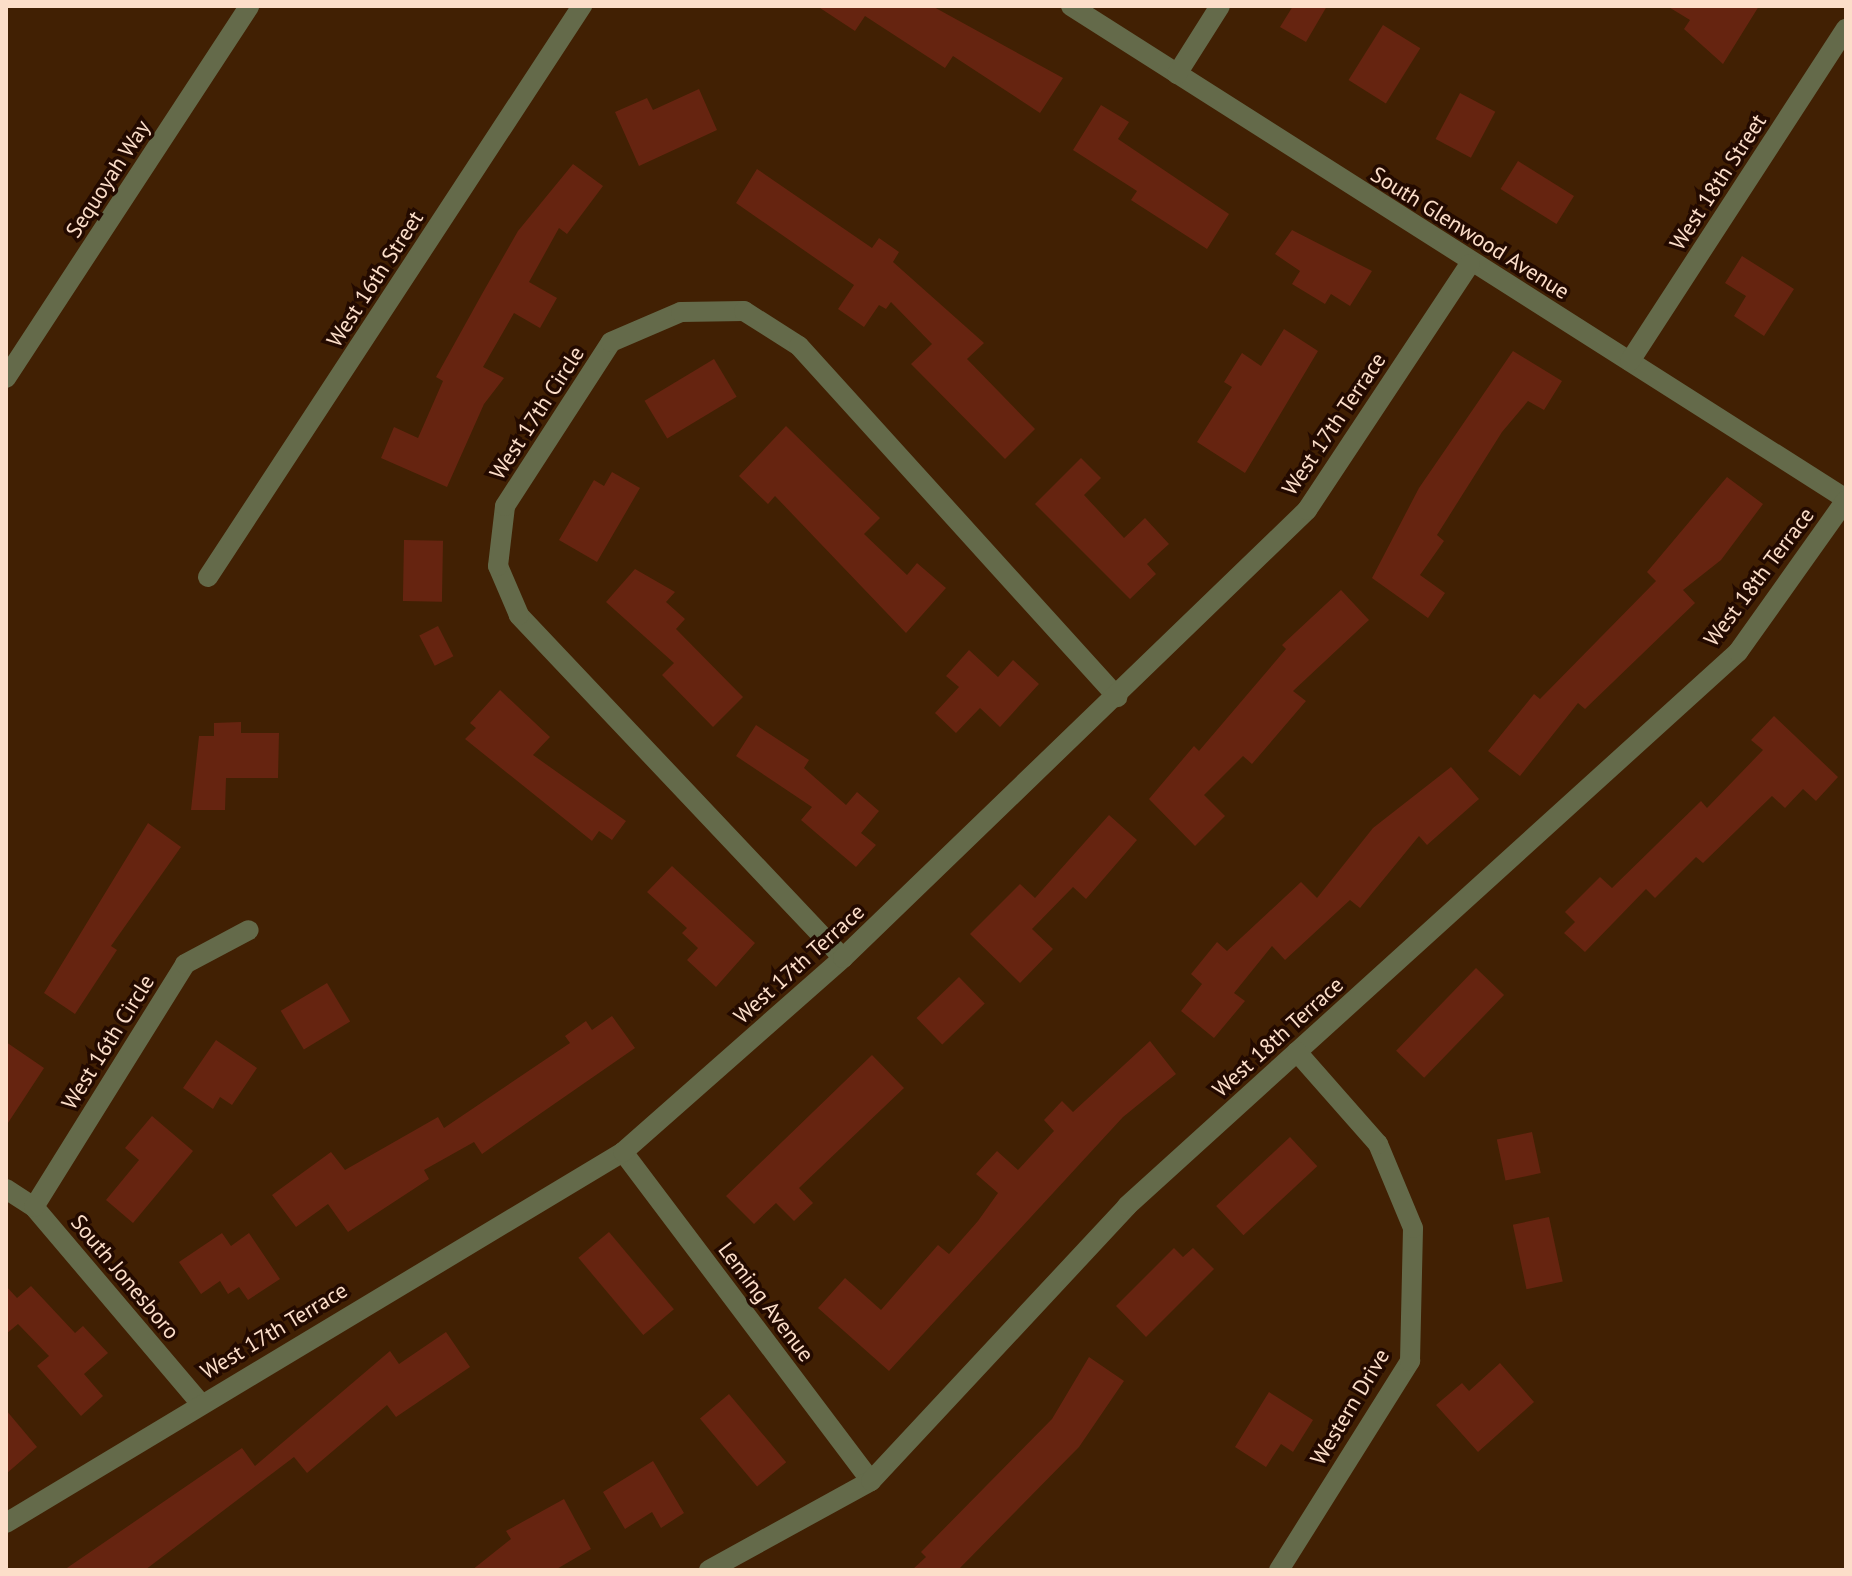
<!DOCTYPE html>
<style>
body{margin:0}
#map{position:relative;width:1852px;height:1576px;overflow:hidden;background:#412003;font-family:"PT Sans",sans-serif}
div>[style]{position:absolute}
.building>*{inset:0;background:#662410;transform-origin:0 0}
.minor>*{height:20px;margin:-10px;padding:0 10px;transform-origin:10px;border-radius:10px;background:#646a4a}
span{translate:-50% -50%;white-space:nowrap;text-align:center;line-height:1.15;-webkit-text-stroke:7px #230a00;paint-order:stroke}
.street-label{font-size:22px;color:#fcdec9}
.frame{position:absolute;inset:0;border:8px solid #fcdec9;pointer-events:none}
</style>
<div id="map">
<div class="building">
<div style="clip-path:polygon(817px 6px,932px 6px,1063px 78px,1040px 113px,953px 56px,945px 68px,865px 16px,855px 31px)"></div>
<div style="clip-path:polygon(1293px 6px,1327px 6px,1306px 42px,1280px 27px)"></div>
<div style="clip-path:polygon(1667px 6px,1759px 6px,1723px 64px,1684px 29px,1690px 20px)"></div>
<div style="left:1383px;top:25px;width:44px;height:65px;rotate:32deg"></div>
<div style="clip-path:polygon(699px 89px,717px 130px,639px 166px,615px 112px,647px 98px,653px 110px)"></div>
<div style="left:1460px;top:93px;width:40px;height:52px;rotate:28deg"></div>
<div style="clip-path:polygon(1101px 105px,1129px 122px,1118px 139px,1229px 214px,1207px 249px,1131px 200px,1137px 191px,1073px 150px)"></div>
<div style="left:1518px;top:161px;width:66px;height:33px;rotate:32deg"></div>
<div style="clip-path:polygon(573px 164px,603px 186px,567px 234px,559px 228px,529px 282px,557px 298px,540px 328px,514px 313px,483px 367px,504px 378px,484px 404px,447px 487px,381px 458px,394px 427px,418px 438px,443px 381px,436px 377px,482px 294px,518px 231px)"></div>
<div style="clip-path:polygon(757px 169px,872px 248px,879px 238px,899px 252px,893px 262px,984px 343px,967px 359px,1035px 429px,1005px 459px,911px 364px,932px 344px,891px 302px,886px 309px,879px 305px,864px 327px,838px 309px,854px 285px,736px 203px)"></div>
<div style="clip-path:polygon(1292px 230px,1372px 271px,1350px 306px,1331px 294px,1325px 304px,1292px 284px,1300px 271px,1275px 254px)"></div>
<div style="clip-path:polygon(1742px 256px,1794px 289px,1764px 336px,1734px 316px,1746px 296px,1725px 283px)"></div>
<div style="clip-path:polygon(1284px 329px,1318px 351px,1245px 473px,1197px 442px,1232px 387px,1224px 382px,1242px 353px,1261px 366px)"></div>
<div style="clip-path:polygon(1513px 351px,1562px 381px,1544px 410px,1528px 401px,1502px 432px,1437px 535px,1444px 541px,1420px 575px,1445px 593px,1428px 618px,1372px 578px,1419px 488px)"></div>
<div style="left:714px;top:359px;width:44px;height:81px;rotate:59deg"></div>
<div style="clip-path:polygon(786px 426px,880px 518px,864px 534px,907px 575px,917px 563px,946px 588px,906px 633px,775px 496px,768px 504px,739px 476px)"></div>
<div style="clip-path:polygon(1081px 458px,1101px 478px,1084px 495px,1124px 538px,1145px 518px,1169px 544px,1147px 564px,1156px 574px,1130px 599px,1035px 504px)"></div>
<div style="clip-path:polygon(612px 472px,640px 488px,597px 562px,559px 540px,594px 480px,604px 486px)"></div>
<div style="clip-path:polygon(1727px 477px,1763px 504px,1721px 560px,1683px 590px,1695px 603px,1585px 709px,1578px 703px,1520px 776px,1488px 751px,1534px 694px,1540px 699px,1656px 581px,1647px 572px)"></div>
<div style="left:404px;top:540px;width:39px;height:61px;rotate:1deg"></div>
<div style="clip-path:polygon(635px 569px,675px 592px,666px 602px,685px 619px,676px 629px,743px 697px,713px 727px,662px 675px,674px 663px,606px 602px)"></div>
<div style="clip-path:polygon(1341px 590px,1369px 620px,1293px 691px,1306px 701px,1252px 764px,1243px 756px,1204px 795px,1225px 816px,1195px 846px,1149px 799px,1194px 746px,1199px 751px,1286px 649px,1282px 645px)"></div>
<div style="left:438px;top:626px;width:34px;height:21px;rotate:63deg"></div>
<div style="clip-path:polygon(969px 650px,998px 677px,1013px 660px,1039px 684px,1000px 727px,980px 708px,956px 733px,935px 713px,959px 687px,946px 676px)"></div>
<div style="clip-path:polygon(500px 690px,550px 737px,533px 755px,626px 821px,612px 840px,599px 831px,592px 841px,465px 739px,476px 728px,470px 723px)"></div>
<div style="clip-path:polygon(1774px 716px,1838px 777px,1816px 801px,1803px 789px,1785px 808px,1772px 796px,1703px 863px,1696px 857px,1655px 898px,1646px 889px,1585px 952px,1564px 933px,1575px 922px,1565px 912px,1600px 877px,1612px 888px,1701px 801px,1707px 808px,1763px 750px,1751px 740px)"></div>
<div style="clip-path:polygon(241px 722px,241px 733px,279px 733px,278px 778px,226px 778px,225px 810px,191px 810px,199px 736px,214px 736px,214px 723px)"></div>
<div style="clip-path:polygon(756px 725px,809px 760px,804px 768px,846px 805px,857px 792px,879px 811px,861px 833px,876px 845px,856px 867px,801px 820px,812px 807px,736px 756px)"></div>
<div style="clip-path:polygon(1451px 767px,1479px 799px,1427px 845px,1419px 836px,1360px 908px,1350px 900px,1285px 960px,1272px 946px,1234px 993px,1245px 1001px,1214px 1038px,1181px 1011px,1202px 984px,1191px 974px,1217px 942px,1227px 951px,1301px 882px,1317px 898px,1373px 828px)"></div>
<div style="clip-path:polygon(1109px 815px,1137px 840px,1086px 899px,1073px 887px,1032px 929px,1053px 949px,1020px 983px,970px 934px,1020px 884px,1035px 898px)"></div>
<div style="clip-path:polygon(148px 823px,181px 847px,111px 946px,117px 950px,75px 1014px,44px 993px)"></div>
<div style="clip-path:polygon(672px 866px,755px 943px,716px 987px,687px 960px,698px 948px,682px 933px,687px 928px,647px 892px)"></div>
<div style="left:1476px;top:968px;width:39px;height:115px;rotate:44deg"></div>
<div style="left:959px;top:977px;width:37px;height:59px;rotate:46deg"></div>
<div style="left:327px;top:983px;width:45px;height:54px;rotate:59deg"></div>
<div style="clip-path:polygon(612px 1016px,635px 1048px,482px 1154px,474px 1142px,424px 1170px,429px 1179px,348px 1232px,328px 1204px,296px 1227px,272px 1195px,331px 1152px,345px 1170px,438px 1117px,444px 1128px,570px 1043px,565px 1036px,586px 1021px,592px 1030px)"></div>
<div style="clip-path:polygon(216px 1040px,257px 1068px,232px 1105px,220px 1097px,213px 1109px,183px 1088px)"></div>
<div style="clip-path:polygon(1150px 1041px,1176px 1074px,1123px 1117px,889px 1371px,818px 1308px,845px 1278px,881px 1310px,938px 1245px,949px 1254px,978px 1221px,998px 1193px,976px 1174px,997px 1151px,1018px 1170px,1054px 1131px,1044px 1120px,1062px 1101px,1073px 1112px)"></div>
<div style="clip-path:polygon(6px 1042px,44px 1068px,6px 1126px)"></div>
<div style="clip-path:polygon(872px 1055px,904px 1088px,799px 1188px,813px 1203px,794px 1221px,776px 1203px,754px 1224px,726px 1196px)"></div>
<div style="clip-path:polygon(152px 1116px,193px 1151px,133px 1223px,106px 1200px,139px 1160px,125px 1148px)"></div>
<div style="left:1532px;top:1132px;width:42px;height:36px;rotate:78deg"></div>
<div style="left:1290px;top:1137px;width:40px;height:101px;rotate:47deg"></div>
<div style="left:1549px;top:1217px;width:66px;height:37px;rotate:78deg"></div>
<div style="left:609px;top:1232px;width:101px;height:40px;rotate:50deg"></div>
<div style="clip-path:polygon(222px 1233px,231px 1246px,249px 1233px,280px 1279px,248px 1300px,239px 1287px,228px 1294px,220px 1281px,201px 1294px,179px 1262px)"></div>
<div style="clip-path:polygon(1174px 1248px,1183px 1257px,1193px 1248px,1214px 1269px,1146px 1337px,1116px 1306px)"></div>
<div style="clip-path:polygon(6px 1286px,17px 1298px,31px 1286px,75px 1333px,83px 1326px,108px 1353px,84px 1374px,103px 1396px,81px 1416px,37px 1366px,49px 1356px,18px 1324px,6px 1334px)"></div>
<div style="clip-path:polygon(446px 1332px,470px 1367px,396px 1417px,387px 1405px,307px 1473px,294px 1457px,145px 1570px,64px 1570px,242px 1448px,255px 1466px,390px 1351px,399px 1364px)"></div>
<div style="clip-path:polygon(1089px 1357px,1124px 1381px,1079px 1447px,958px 1570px,912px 1570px,926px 1557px,921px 1552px,1052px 1419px)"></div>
<div style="clip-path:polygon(1500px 1363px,1534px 1402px,1478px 1452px,1436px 1405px,1462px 1383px,1469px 1391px)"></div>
<div style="clip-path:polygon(1269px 1392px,1313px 1420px,1293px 1452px,1281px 1444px,1266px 1467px,1235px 1447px)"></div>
<div style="left:729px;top:1394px;width:89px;height:38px;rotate:50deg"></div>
<div style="clip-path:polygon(6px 1410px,37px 1447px,6px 1474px)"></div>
<div style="clip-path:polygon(653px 1461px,684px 1513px,661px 1528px,652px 1512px,625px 1529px,603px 1492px)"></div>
<div style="clip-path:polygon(564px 1499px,591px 1549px,555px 1570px,472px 1570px,511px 1539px,506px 1531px)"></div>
</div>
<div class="minor">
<div style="left:1071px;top:6px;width:919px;rotate:32.46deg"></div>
<div style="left:1177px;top:74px;width:80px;rotate:-57.7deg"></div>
<div style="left:1630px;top:361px;width:396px;rotate:-57deg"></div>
<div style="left:6px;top:378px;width:444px;rotate:-56.8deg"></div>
<div style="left:208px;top:577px;width:683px;rotate:-56.78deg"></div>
<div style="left:843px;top:958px;width:472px;rotate:-133.4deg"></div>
<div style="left:519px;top:615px;width:53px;rotate:-113.2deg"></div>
<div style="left:498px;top:566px;width:60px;rotate:-83.3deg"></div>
<div style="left:505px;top:506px;width:195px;rotate:-57.1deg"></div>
<div style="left:611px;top:342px;width:76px;rotate:-23.2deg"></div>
<div style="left:681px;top:312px;width:63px;rotate:-0.9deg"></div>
<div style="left:744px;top:311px;width:65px;rotate:32.5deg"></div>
<div style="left:799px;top:346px;width:474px;rotate:47.8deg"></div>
<div style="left:623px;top:1152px;width:412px;rotate:53deg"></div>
<div style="left:6px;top:1189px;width:33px;rotate:33deg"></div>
<div style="left:34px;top:1207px;width:257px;rotate:49.7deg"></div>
<div style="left:34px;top:1207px;width:286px;rotate:-58.1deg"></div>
<div style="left:185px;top:964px;width:72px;rotate:-28deg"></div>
<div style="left:6px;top:1523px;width:720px;rotate:-31.02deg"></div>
<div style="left:623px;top:1152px;width:293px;rotate:-41.4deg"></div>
<div style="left:843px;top:958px;width:645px;rotate:-43.99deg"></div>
<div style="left:1307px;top:510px;width:295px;rotate:-56.5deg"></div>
<div style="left:709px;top:1570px;width:185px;rotate:-28.8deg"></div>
<div style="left:871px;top:1481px;width:376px;rotate:-47deg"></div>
<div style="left:1127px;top:1206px;width:825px;rotate:-42.2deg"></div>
<div style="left:1738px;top:652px;width:186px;rotate:-54.6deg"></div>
<div style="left:1279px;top:1570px;width:247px;rotate:-57.9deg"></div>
<div style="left:1410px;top:1361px;width:133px;rotate:-88.7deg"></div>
<div style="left:1413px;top:1228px;width:91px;rotate:-112.6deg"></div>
<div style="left:1378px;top:1144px;width:123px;rotate:-131.4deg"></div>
</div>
<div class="street-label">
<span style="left:108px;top:179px;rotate:-57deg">Sequoyah Way</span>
<span style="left:1718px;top:182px;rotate:-57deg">West 18th Street</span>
<span style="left:1470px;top:233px;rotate:32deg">South Glenwood Avenue</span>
<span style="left:375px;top:279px;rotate:-57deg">West 16th Street</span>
<span style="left:537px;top:413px;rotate:-57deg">West 17th Circle</span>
<span style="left:1334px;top:424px;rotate:-56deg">West 17th Terrace</span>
<span style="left:1759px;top:577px;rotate:-53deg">West 18th Terrace</span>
<span style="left:799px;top:964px;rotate:-42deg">West 17th Terrace</span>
<span style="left:1278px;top:1037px;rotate:-42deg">West 18th Terrace</span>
<span style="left:108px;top:1042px;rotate:-58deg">West 16th Circle</span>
<span style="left:125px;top:1277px;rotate:50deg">South Jonesboro</span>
<span style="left:766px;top:1302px;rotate:53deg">Leming Avenue</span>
<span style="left:274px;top:1331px;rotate:-31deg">West 17th Terrace</span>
<span style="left:1350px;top:1407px;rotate:-59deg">Western Drive</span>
</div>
<div class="frame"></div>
</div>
